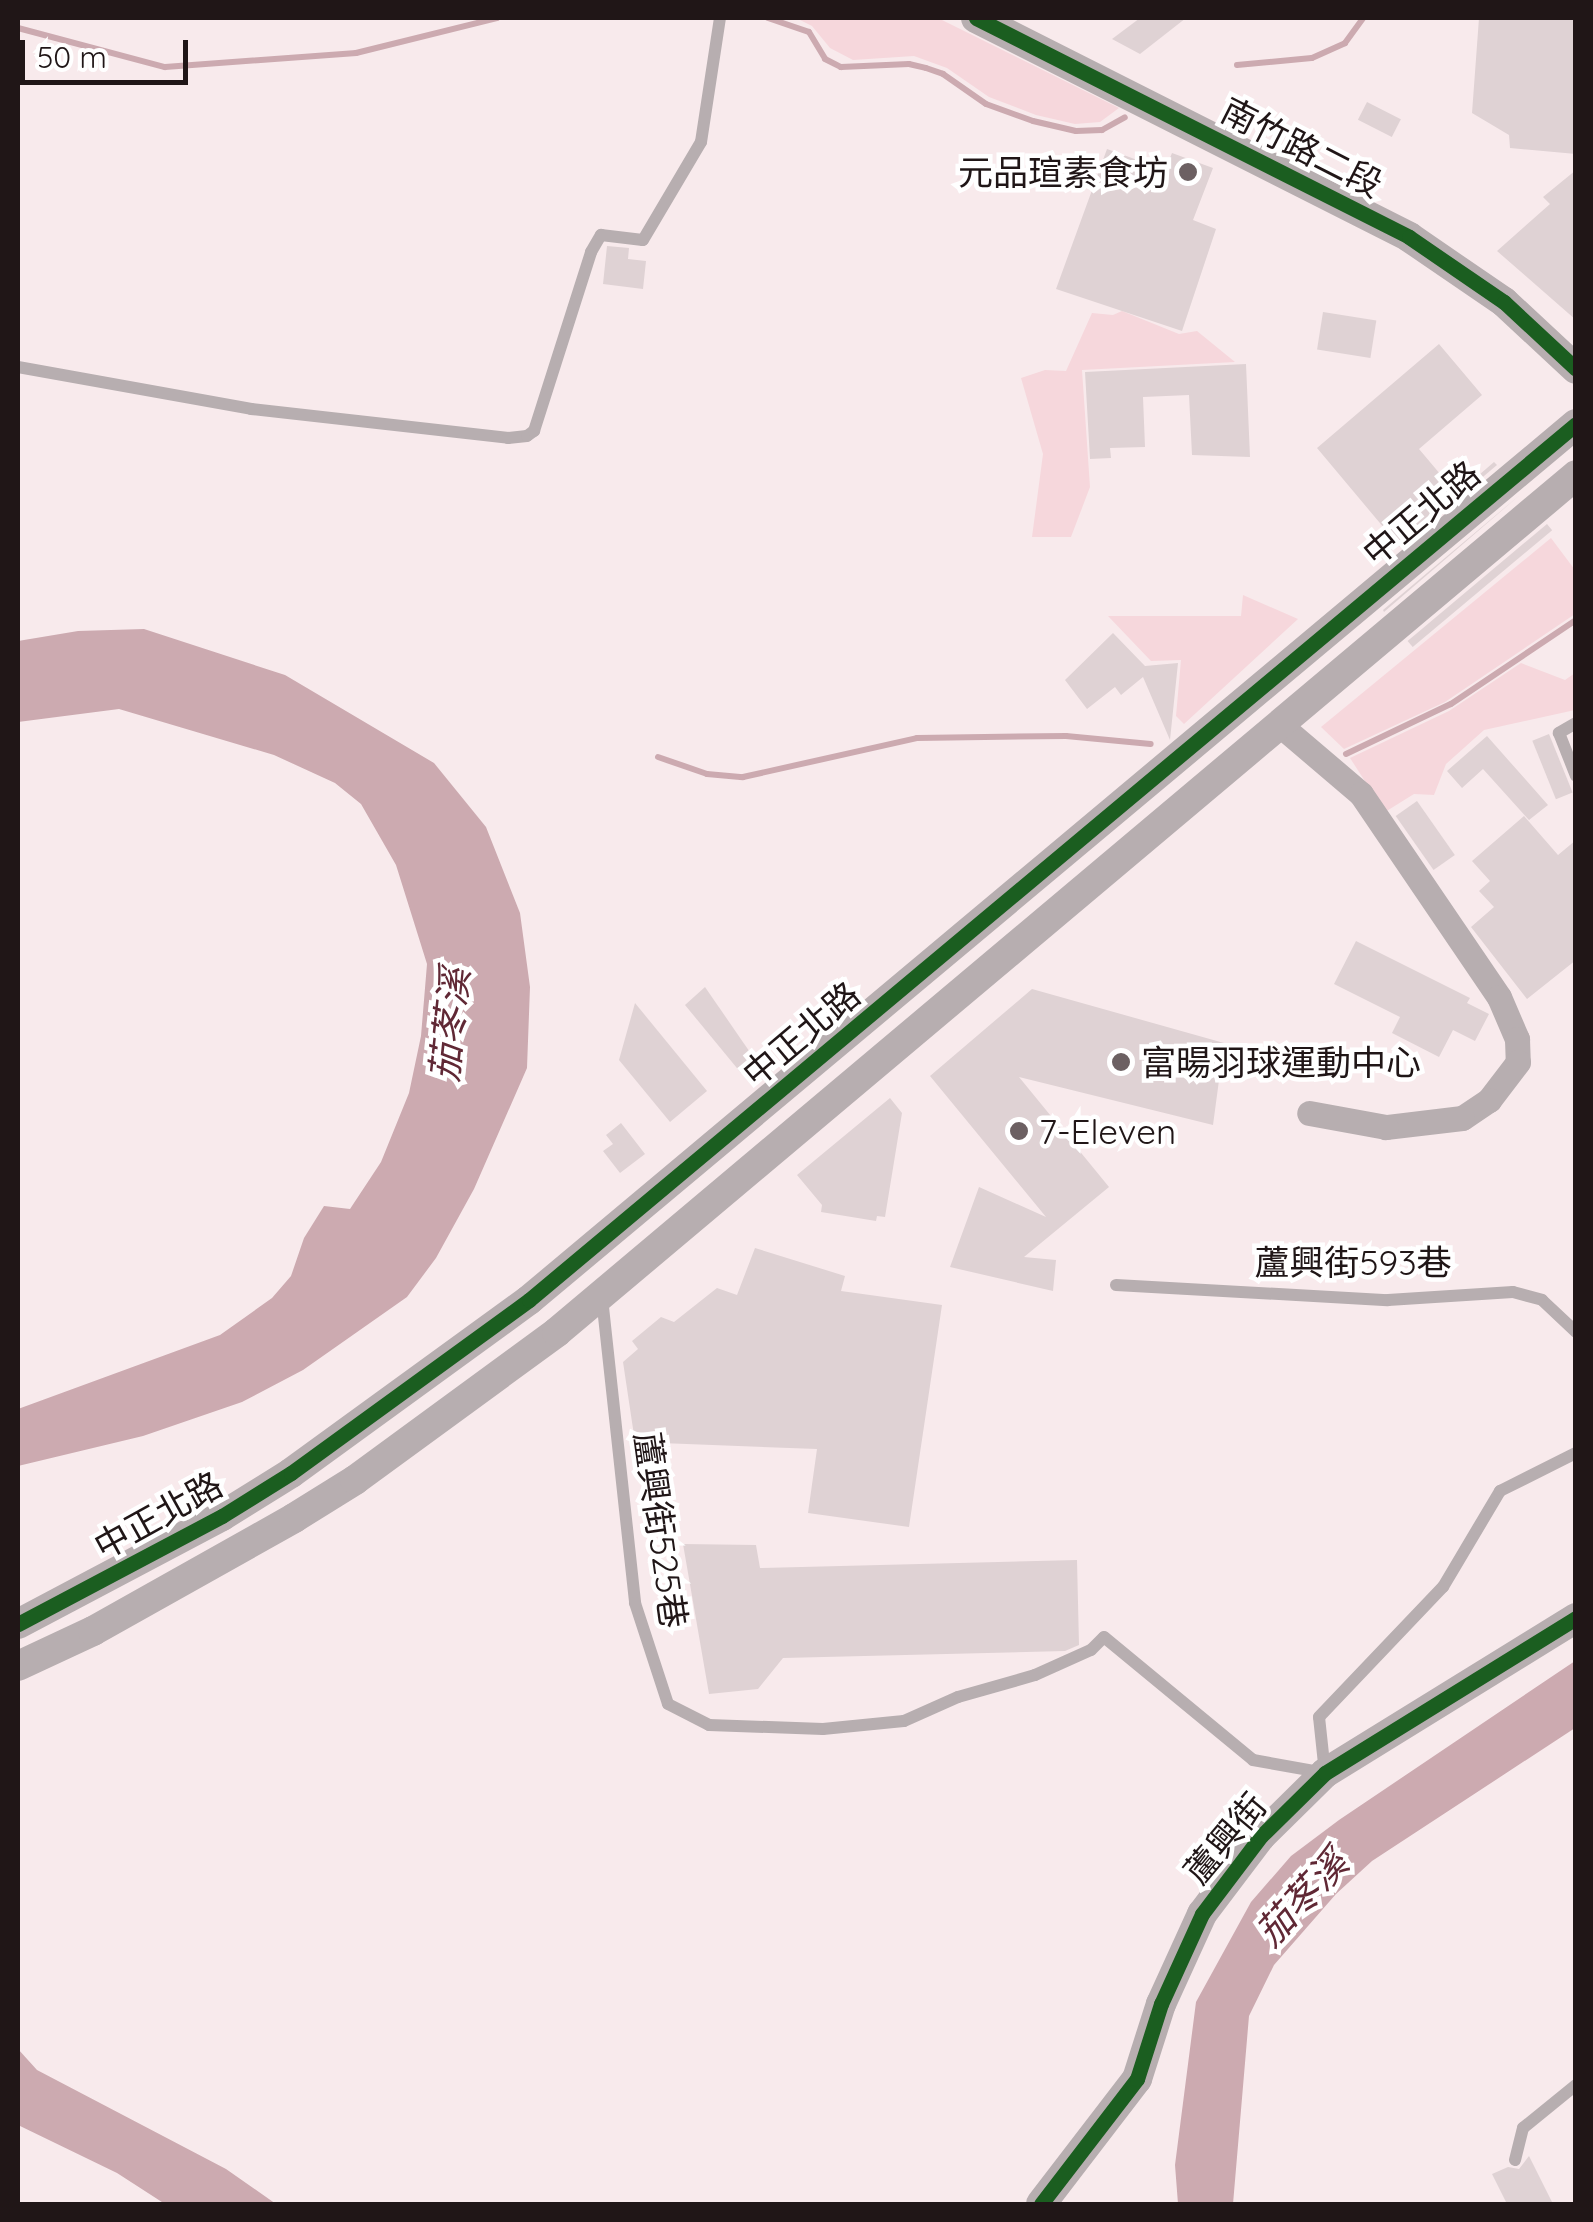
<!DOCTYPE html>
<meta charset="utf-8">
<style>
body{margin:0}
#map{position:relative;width:1593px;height:2222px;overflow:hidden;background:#f8eaec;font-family:Quicksand,"Noto Sans TC",sans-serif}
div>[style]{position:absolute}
.green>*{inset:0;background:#f6d7dc}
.water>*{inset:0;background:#ccaab0}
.stream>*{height:6px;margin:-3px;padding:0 3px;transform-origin:3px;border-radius:3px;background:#ccaab0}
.building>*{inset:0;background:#dfd2d4;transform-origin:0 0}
.service>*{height:12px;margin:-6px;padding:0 6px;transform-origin:6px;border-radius:6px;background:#b7aeb0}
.minor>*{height:25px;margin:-12.5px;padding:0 12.5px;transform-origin:12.5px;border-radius:12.5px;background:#b7aeb0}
.tertiary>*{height:30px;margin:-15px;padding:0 15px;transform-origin:15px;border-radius:15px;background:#b7aeb0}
.cycleway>*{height:15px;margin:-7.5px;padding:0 7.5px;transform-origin:7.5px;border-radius:7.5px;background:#1b5e20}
.dots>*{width:28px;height:28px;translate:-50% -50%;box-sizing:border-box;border:5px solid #fff;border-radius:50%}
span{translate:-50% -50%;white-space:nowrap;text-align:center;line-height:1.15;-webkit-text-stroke:9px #fff;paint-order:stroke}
.street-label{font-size:35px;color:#201617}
.poi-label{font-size:35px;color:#201617}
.right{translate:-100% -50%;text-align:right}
.left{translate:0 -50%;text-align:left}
.water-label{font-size:38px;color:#602835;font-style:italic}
.frame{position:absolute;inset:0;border:20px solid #201617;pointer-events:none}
.scale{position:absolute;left:20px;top:40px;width:168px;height:45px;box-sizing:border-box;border:5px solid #201617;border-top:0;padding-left:12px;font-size:30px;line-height:35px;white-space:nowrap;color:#201617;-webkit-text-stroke:8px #fff;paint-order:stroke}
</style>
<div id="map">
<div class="green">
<div style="clip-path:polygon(796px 18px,938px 18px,1119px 108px,1100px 122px,1075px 124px,1036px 115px,989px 97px,947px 68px,914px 56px,853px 60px,830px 48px,812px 26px)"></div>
<div style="clip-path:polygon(1122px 311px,1179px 334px,1197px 331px,1235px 362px,1082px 370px,1090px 487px,1071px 537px,1032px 537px,1043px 454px,1021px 378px,1045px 370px,1066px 371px,1092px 313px,1113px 315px)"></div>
<div style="clip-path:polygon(1551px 538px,1575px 570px,1575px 614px,1445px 702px,1344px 749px,1321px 727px)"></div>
<div style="clip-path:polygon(1243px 595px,1298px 619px,1184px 724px,1176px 716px,1181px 660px,1151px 661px,1108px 616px,1241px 616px)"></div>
<div style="clip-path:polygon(1521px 663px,1565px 680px,1575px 673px,1575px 710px,1484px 730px,1446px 764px,1434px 795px,1414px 794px,1385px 812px,1350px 758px,1449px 711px)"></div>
</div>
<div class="water">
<div style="clip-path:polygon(144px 629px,285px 675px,434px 763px,486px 827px,520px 913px,530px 987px,527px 1068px,474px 1189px,436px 1258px,407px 1297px,303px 1370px,242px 1402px,143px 1436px,18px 1466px,18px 1409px,220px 1335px,272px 1298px,291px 1276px,304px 1238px,324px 1206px,350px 1209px,381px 1162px,409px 1093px,421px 1036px,427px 964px,396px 865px,361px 804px,335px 783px,274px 755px,119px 709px,18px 722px,18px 641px,78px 631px)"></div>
<div style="clip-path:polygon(1575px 1661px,1575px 1728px,1372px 1861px,1336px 1894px,1274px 1965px,1249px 2016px,1233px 2204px,1178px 2204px,1175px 2165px,1196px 2002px,1251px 1902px,1291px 1856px,1339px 1820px)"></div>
<div style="clip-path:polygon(18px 2049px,37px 2070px,226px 2169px,276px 2204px,165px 2204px,117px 2173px,18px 2125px)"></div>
</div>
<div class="stream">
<div style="left:768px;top:18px;width:43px;rotate:18.9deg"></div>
<div style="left:809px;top:32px;width:31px;rotate:59deg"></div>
<div style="left:825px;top:59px;width:18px;rotate:27deg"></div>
<div style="left:841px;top:67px;width:68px;rotate:-2.5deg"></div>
<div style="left:909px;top:64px;width:17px;rotate:13deg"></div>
<div style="left:926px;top:68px;width:18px;rotate:19deg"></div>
<div style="left:943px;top:74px;width:52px;rotate:34.9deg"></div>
<div style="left:986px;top:104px;width:50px;rotate:19.9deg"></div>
<div style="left:1033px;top:121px;width:44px;rotate:13.1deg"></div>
<div style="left:1076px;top:131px;width:26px;rotate:-2deg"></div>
<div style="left:1102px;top:130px;width:26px;rotate:-29deg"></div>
<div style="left:18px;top:28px;width:152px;rotate:14.9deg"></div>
<div style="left:165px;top:67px;width:192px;rotate:-4.2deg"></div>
<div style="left:356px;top:53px;width:145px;rotate:-13.9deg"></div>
<div style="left:1237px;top:65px;width:75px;rotate:-5.3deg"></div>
<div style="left:1312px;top:58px;width:36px;rotate:-24deg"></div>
<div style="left:1345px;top:43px;width:31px;rotate:-54deg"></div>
<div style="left:1346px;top:754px;width:116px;rotate:-25.5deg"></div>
<div style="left:1451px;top:704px;width:151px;rotate:-33.9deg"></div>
<div style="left:658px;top:757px;width:52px;rotate:19.1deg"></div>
<div style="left:707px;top:774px;width:36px;rotate:5deg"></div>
<div style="left:743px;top:777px;width:178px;rotate:-12.6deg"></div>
<div style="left:917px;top:738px;width:149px;rotate:-0.8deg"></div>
<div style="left:1066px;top:736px;width:85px;rotate:5.4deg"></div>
</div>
<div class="building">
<div style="clip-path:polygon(1140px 18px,1186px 18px,1140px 54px,1112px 39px)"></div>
<div style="clip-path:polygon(1479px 18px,1576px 18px,1576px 154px,1510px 148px,1509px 135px,1472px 113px)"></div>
<div style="left:1367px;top:102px;width:38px;height:20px;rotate:27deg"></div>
<div style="clip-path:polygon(1107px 149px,1165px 170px,1172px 153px,1213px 168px,1193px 220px,1216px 229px,1182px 331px,1056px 289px)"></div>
<div style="clip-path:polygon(1576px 170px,1576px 320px,1497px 251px,1550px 204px,1543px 197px)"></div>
<div style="clip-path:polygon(607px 246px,629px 248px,628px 259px,646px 261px,643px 289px,603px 284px)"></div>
<div style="left:1323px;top:312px;width:54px;height:38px;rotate:9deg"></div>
<div style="clip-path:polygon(1439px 344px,1482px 395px,1419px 449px,1457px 494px,1494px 462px,1497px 465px,1400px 547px,1317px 448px)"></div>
<div style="clip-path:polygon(1246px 364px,1250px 457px,1192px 455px,1189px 395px,1143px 397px,1145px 447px,1110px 448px,1111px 458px,1090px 459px,1085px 372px)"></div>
<div style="clip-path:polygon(1521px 494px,1384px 612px,1383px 610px)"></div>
<div style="left:1547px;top:524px;width:8px;height:182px;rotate:50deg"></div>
<div style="clip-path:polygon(1113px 633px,1145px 666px,1178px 663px,1170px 740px,1143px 677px,1121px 695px,1115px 687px,1087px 709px,1065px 680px)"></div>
<div style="left:1549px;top:734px;width:63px;height:18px;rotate:68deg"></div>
<div style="clip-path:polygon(1487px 736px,1548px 805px,1529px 820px,1483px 769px,1462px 788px,1447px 771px)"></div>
<div style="left:1417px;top:801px;width:66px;height:26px;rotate:55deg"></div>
<div style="clip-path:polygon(1524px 816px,1558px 855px,1576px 840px,1576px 960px,1527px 999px,1471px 927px,1494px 907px,1479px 891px,1490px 881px,1472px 861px)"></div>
<div style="clip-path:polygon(1356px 941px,1470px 998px,1467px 1003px,1489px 1014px,1475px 1041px,1453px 1030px,1439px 1057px,1392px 1033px,1400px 1017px,1334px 984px)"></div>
<div style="clip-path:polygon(705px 987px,756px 1061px,741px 1073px,685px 1005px)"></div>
<div style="clip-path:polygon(1032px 989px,1224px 1043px,1213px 1125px,1019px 1077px,1109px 1187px,1024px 1257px,1056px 1260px,1053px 1291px,950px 1267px,979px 1187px,1046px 1217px,930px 1076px)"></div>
<div style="clip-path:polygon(635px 1003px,707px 1091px,670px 1122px,619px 1060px)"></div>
<div style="clip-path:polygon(890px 1098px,902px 1113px,885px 1217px,877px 1216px,876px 1221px,821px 1212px,822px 1205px,797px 1175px)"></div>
<div style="clip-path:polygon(621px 1123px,645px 1154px,620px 1173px,603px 1151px,613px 1144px,606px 1135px)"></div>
<div style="clip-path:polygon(755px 1248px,845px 1276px,841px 1291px,942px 1305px,909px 1527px,808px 1513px,817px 1449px,635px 1442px,623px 1362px,638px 1349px,632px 1341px,661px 1317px,674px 1322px,717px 1288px,737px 1295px)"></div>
<div style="clip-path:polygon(683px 1544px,756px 1545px,760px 1568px,1077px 1560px,1079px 1645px,1065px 1651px,783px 1658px,758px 1689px,709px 1694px)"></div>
<div style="clip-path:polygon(1529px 2156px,1553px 2204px,1507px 2204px,1492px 2174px,1508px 2167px,1519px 2169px)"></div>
</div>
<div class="service">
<div style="left:18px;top:367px;width:237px;rotate:10.2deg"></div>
<div style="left:251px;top:409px;width:259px;rotate:6.4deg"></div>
<div style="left:508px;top:438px;width:19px;rotate:-6deg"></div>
<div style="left:527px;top:436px;width:9px;rotate:-36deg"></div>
<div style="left:534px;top:431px;width:188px;rotate:-72.3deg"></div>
<div style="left:591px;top:252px;width:20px;rotate:-60deg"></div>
<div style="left:601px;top:235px;width:42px;rotate:6.8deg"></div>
<div style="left:643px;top:240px;width:114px;rotate:-59.4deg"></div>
<div style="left:701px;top:142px;width:125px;rotate:-81.3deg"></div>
<div style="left:1576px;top:723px;width:20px;rotate:150deg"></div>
<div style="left:1559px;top:733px;width:46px;rotate:68.4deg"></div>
<div style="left:1116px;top:1285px;width:272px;rotate:3.2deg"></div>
<div style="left:1388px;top:1300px;width:125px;rotate:-3.7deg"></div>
<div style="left:1513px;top:1292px;width:30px;rotate:15deg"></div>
<div style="left:1542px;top:1300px;width:47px;rotate:43.3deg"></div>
<div style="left:602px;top:1298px;width:307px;rotate:83.8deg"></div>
<div style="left:635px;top:1603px;width:106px;rotate:71.9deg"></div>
<div style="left:668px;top:1704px;width:46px;rotate:27.1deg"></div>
<div style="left:709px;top:1725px;width:114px;rotate:2deg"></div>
<div style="left:823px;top:1729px;width:81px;rotate:-5.6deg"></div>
<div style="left:904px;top:1721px;width:59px;rotate:-24deg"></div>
<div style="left:958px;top:1697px;width:80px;rotate:-15.9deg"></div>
<div style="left:1035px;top:1675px;width:61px;rotate:-24.1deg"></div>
<div style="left:1091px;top:1650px;width:18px;rotate:-45deg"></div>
<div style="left:1104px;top:1637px;width:193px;rotate:39.5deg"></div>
<div style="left:1253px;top:1760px;width:73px;rotate:10.2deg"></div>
<div style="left:1325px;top:1773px;width:56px;rotate:-96.1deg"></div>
<div style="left:1319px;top:1717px;width:180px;rotate:-46.4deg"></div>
<div style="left:1443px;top:1587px;width:112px;rotate:-59.3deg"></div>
<div style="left:1500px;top:1491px;width:85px;rotate:-26.6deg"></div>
<div style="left:1515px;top:2160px;width:33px;rotate:-76deg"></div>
<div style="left:1523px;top:2128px;width:68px;rotate:-39.1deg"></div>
</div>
<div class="minor">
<div style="left:1280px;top:725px;width:106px;rotate:40.4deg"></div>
<div style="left:1361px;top:794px;width:245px;rotate:55.8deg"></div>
<div style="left:1499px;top:997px;width:46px;rotate:66.8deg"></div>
<div style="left:1517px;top:1039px;width:23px;rotate:88deg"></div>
<div style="left:1518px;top:1062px;width:48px;rotate:127.3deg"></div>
<div style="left:1489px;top:1100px;width:32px;rotate:146deg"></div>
<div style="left:1462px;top:1118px;width:77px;rotate:173.2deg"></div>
<div style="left:1386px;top:1127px;width:78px;rotate:-169.7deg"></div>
</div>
<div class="tertiary">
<div style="left:976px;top:18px;width:485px;rotate:26.8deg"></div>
<div style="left:1409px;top:237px;width:115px;rotate:34.4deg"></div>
<div style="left:1504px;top:302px;width:98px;rotate:42.9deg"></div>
<div style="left:18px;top:1624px;width:231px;rotate:-27.9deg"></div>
<div style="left:222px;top:1516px;width:81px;rotate:-31.9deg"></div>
<div style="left:291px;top:1473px;width:294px;rotate:-36deg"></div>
<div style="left:529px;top:1300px;width:1365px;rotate:-39.92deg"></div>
<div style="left:18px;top:1666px;width:83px;rotate:-25deg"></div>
<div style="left:93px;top:1631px;width:231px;rotate:-29.3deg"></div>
<div style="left:294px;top:1518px;width:72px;rotate:-31.9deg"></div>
<div style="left:355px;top:1480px;width:250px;rotate:-36.2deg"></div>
<div style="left:557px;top:1332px;width:1331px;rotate:-40.06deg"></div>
<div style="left:1041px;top:2204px;width:158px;rotate:-52.5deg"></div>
<div style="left:1137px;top:2079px;width:79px;rotate:-72.3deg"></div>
<div style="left:1161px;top:2004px;width:99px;rotate:-65.5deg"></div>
<div style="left:1202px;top:1914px;width:98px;rotate:-52.9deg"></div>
<div style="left:1261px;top:1836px;width:90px;rotate:-44.5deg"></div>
<div style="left:1325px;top:1773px;width:295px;rotate:-31.7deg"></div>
</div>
<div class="cycleway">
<div style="left:976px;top:18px;width:485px;rotate:26.8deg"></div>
<div style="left:1409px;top:237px;width:115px;rotate:34.4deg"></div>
<div style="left:1504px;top:302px;width:98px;rotate:42.9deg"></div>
<div style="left:18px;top:1624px;width:231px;rotate:-27.9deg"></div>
<div style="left:222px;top:1516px;width:81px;rotate:-31.9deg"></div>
<div style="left:291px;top:1473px;width:294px;rotate:-36deg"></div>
<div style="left:529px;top:1300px;width:1365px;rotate:-39.92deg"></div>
<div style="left:1041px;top:2204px;width:158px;rotate:-52.5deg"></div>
<div style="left:1137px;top:2079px;width:79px;rotate:-72.3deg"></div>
<div style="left:1161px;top:2004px;width:99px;rotate:-65.5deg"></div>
<div style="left:1202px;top:1914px;width:98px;rotate:-52.9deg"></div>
<div style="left:1261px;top:1836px;width:90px;rotate:-44.5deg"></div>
<div style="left:1325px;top:1773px;width:295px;rotate:-31.7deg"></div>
</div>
<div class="dots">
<div style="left:1188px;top:172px;background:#6c6062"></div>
<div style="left:1121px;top:1062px;background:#6c6062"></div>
<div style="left:1019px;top:1131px;background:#6c6062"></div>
</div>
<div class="street-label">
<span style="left:1302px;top:147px;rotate:27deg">南竹路二段</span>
<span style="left:1421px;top:513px;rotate:-40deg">中正北路</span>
<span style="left:801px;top:1034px;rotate:-40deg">中正北路</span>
<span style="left:1353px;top:1262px">蘆興街593巷</span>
<span style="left:158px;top:1515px;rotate:-29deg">中正北路</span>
<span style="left:661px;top:1530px;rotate:82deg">蘆興街525巷</span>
<span style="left:1225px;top:1838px;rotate:-50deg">蘆興街</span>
</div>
<div class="poi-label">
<span class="right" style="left:1168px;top:172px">元品瑄素食坊</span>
<span class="left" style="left:1141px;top:1062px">富暘羽球運動中心</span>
<span class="left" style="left:1039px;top:1131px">7-Eleven</span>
</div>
<div class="water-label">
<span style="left:450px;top:1025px;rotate:-84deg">茄苳溪</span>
<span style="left:1302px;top:1898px;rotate:-47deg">茄苳溪</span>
</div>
<div class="frame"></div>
<div class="scale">50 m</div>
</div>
